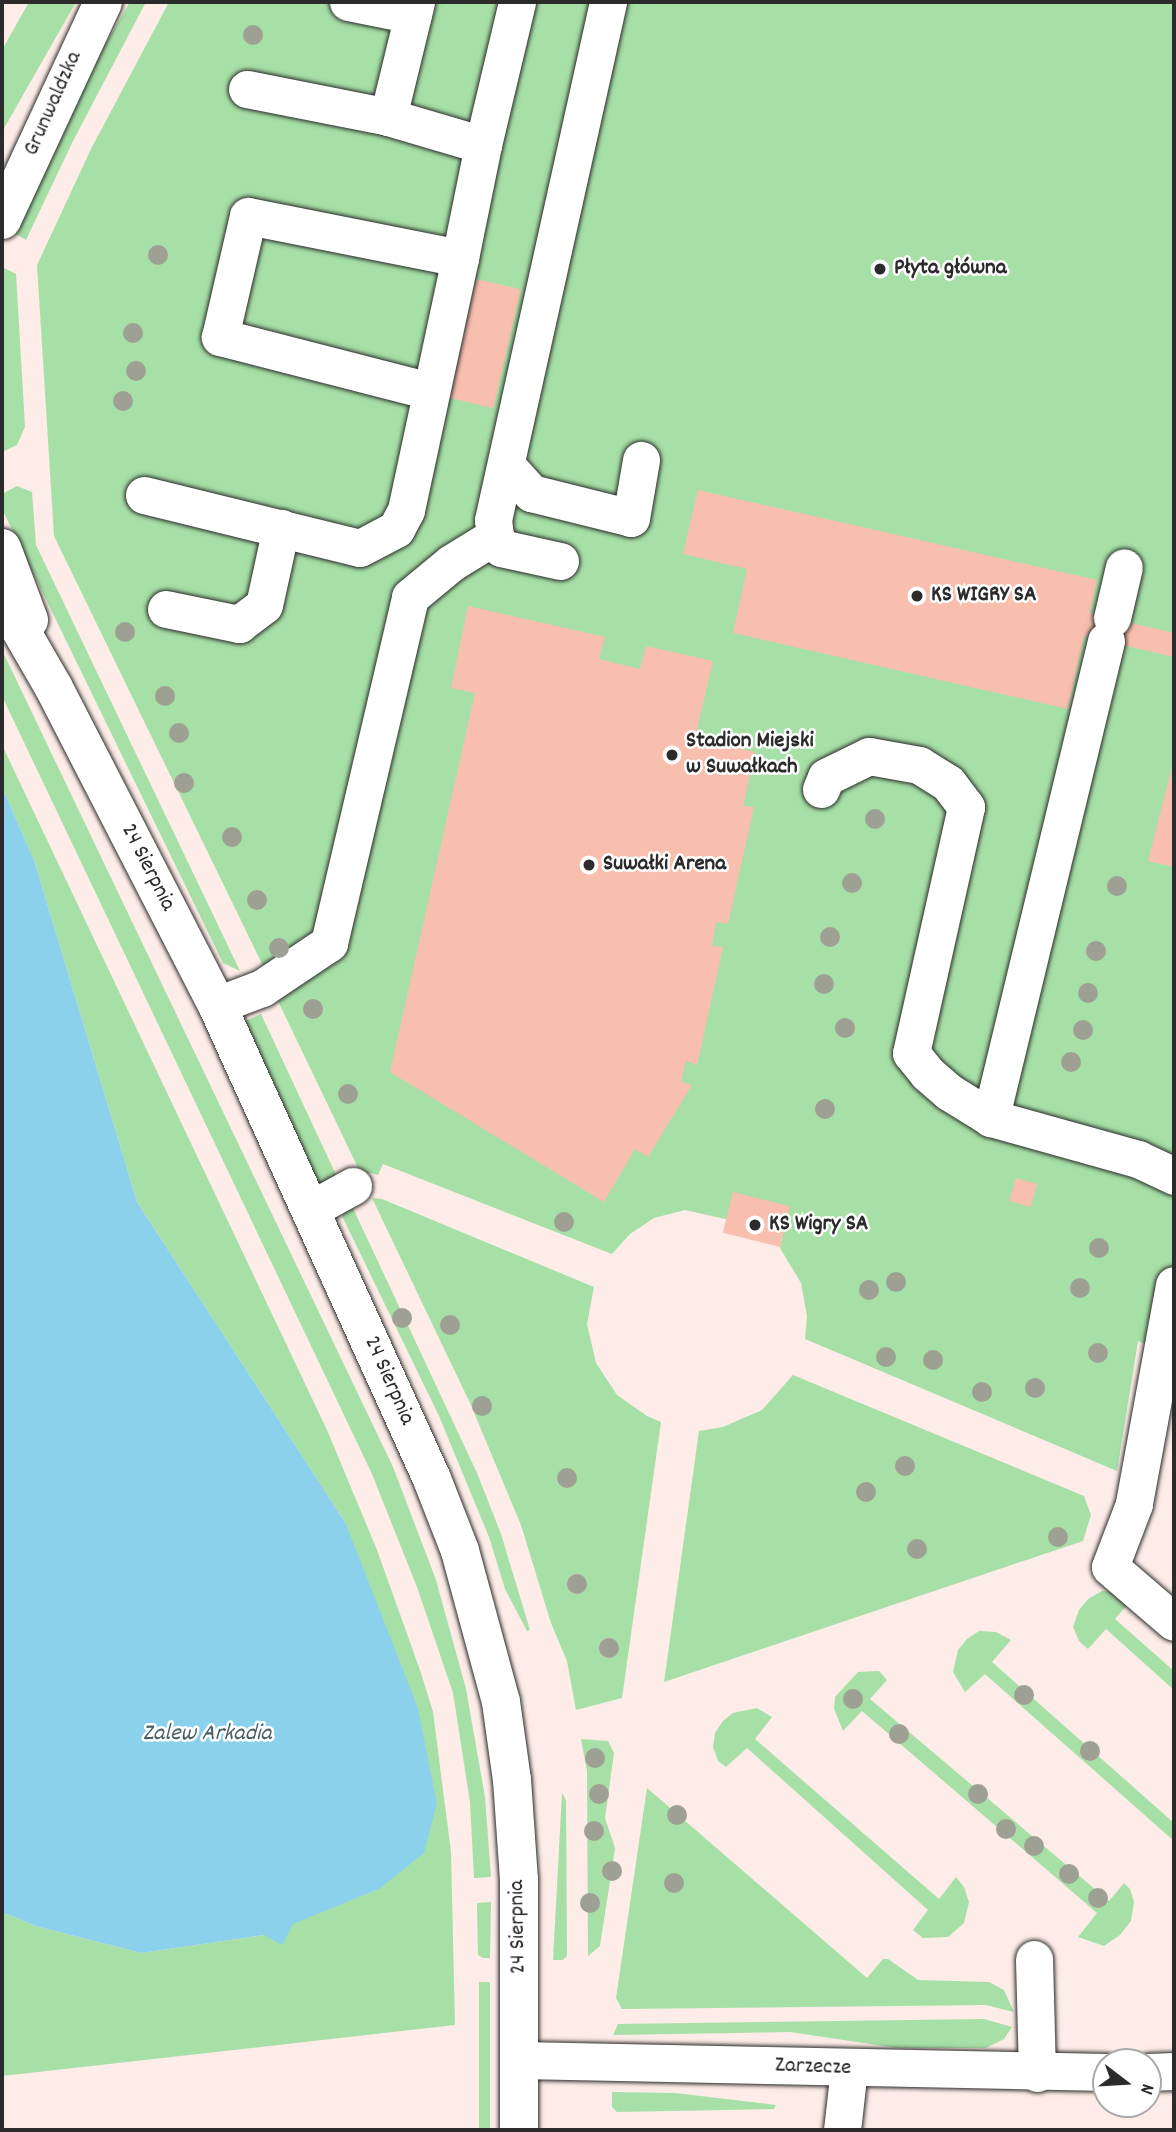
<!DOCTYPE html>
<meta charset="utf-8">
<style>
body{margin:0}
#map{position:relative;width:1176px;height:2132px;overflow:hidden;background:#fdece7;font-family:Dekko,sans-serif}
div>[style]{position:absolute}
.green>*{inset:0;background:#a6e0a6;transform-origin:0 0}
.water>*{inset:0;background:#8bd1ec}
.building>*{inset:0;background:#f8bfaf;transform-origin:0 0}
.roads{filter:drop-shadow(0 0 2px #2b2b2b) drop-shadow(0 0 2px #2b2b2b)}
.minor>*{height:37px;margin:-18.5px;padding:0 18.5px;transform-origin:18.5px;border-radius:18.5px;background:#fff}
.major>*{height:38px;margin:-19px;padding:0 19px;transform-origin:19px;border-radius:19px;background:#fff}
.trees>*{width:20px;height:20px;margin:-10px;border-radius:50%;background:#9ea094}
.dots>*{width:19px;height:19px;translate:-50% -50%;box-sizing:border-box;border:4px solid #fff;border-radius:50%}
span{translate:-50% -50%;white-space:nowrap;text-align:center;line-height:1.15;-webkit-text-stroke:5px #fff;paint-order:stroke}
.street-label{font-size:23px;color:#2b2b2b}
.poi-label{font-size:23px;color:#2b2b2b;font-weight:700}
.left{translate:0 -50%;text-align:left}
.water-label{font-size:24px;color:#485d65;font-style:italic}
.frame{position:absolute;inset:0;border:4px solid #2b2b2b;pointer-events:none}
.north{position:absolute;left:1092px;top:2048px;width:70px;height:70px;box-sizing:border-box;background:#fff;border:2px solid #aaa;border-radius:50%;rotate:107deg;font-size:19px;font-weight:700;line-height:28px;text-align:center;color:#2b2b2b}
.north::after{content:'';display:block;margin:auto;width:24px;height:32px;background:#2b2b2b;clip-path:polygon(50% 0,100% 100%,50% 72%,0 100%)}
</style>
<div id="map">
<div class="green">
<div style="clip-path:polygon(29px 2px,76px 2px,2px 132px,2px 50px)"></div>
<div style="clip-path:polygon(130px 2px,146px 2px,73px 141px,26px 240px,14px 233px,94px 64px)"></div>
<div style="clip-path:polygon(169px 2px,1174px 2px,1174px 1355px,1138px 1341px,1117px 1471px,805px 1339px,807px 1316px,801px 1283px,780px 1248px,783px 1232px,685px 1210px,654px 1218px,630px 1234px,612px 1254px,383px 1164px,378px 1175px,366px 1172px,361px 1174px,277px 999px,283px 996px,263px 966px,54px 536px,37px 265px,91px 149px)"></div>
<div style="clip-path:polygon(2px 267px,16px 274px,25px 427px,17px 445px,2px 452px)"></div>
<div style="clip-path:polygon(17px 486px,32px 492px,36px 545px,240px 971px,223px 963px,2px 509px,2px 494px)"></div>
<div style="clip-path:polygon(2px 650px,393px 1467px,436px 1580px,466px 1689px,485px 1797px,491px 1877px,474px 1878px,470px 1802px,453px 1693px,417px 1587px,372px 1474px,2px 696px)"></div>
<div style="clip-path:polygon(2px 745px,327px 1430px,377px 1550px,421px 1673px,433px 1712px,451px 1852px,455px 2025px,2px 2076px,2px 1912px,36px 1926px,141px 1953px,264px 1935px,379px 1889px,345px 1522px,137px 1202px,34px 860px,2px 787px)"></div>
<div style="left:261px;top:1014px;width:186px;height:22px;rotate:65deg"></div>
<div style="clip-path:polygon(372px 1198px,382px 1199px,594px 1287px,587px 1324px,596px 1363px,617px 1395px,647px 1416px,661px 1422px,622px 1698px,576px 1710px,567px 1661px,551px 1623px,521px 1525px,470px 1403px)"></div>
<div style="clip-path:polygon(352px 1206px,477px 1473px,501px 1534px,530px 1630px,527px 1631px,505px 1589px,489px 1537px,439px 1416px,342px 1216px,344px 1210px)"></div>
<div style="clip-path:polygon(793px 1375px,1084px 1496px,1091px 1515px,1083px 1541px,664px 1682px,699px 1431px,723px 1427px,762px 1410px)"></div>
<div style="clip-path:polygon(1102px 1591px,1118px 1592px,1133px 1598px,1115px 1619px,1174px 1671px,1174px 1690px,1106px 1629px,1088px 1649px,1079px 1641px,1073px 1627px,1079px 1610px,1088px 1599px)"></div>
<div style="clip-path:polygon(979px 1631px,996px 1632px,1011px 1640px,992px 1662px,1174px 1823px,1174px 1841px,985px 1674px,965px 1692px,953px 1672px,958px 1650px,967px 1639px)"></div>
<div style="clip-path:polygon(879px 1671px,887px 1680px,870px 1699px,1109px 1901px,1124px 1883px,1130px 1889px,1134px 1902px,1131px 1921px,1120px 1935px,1104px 1946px,1078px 1937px,1097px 1913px,862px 1711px,843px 1731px,834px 1709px,835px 1697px,858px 1672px)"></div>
<div style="clip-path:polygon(757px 1708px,772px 1717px,755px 1739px,939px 1899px,956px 1877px,964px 1887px,969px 1902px,964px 1923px,948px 1937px,923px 1938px,913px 1930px,928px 1910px,747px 1748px,726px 1767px,718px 1761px,713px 1747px,715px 1733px,723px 1721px,733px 1713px)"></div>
<div style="clip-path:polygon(581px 1739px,608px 1741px,614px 1753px,605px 1818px,615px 1848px,600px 1946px,588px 1956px,587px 1771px)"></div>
<div style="clip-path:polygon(647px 1788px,867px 1978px,883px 1959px,888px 1959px,918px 1980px,989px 1982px,1004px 1990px,1014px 2012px,986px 2005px,622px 2009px,616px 1998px)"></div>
<div style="clip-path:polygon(562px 1793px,566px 1800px,567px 1956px,563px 1960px,553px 1960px)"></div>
<div style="clip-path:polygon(491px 1902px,490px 1958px,483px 1958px,478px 1955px,477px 1903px)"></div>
<div style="left:479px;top:1982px;width:11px;height:148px"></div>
<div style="clip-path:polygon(984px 2019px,1012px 2027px,1004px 2039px,986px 2048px,897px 2048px,790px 2032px,613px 2035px,618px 2024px)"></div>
<div style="clip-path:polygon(612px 2092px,675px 2093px,776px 2105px,774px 2109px,617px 2112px,612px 2107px)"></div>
</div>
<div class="water">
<div style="clip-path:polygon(2px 787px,34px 860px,137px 1202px,345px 1522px,418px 1708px,437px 1804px,424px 1853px,379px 1889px,293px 1924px,282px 1945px,264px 1935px,141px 1953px,36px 1926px,2px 1912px)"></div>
</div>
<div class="building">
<div style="left:476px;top:279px;width:46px;height:122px;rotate:13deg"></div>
<div style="clip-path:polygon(698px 490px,1097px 580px,1090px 613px,1174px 633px,1174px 657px,1084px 636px,1068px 709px,733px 633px,747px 569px,683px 554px)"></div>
<div style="clip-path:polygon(468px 606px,605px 637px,599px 659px,640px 669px,646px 646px,713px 661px,695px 738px,755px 752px,743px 806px,754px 807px,728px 924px,716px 922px,712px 946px,723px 947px,697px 1065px,686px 1061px,681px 1082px,692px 1085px,648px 1157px,635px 1149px,604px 1202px,390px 1072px,475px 693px,451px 688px)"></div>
<div style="clip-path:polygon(1174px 760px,1174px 867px,1148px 861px)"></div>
<div style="left:1016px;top:1178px;width:22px;height:24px;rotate:16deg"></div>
<div style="left:733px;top:1192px;width:59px;height:42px;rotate:14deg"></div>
</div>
<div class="roads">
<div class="minor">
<div style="left:348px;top:2px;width:66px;rotate:11.3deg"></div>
<div style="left:247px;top:89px;width:144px;rotate:11.2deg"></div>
<div style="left:388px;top:117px;width:118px;rotate:-76.3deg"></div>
<div style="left:388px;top:117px;width:99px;rotate:16.4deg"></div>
<div style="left:483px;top:145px;width:147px;rotate:-76.6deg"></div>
<div style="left:430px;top:391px;width:217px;rotate:-165.6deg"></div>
<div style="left:220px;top:337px;width:124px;rotate:-77deg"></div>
<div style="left:248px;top:216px;width:216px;rotate:11.2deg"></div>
<div style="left:460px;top:258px;width:115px;rotate:-78.5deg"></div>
<div style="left:506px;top:465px;width:38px;rotate:48deg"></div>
<div style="left:531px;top:493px;width:103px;rotate:14deg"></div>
<div style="left:631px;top:518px;width:59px;rotate:-80.2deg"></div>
<div style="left:144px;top:495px;width:222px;rotate:13.8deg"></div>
<div style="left:360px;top:548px;width:41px;rotate:-27.8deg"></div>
<div style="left:396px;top:529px;width:21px;rotate:-62deg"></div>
<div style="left:406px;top:510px;width:258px;rotate:-77.9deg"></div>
<div style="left:560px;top:561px;width:60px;rotate:-167.6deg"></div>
<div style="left:501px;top:548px;width:13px;rotate:-117deg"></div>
<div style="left:495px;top:536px;width:16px;rotate:-97deg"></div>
<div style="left:493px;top:520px;width:531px;rotate:-77.48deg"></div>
<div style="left:166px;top:609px;width:75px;rotate:11.6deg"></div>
<div style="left:239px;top:624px;width:31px;rotate:-37deg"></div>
<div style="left:264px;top:605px;width:79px;rotate:-77.6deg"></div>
<div style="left:1112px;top:618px;width:52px;rotate:-76.8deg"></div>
<div style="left:1106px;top:641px;width:491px;rotate:103.6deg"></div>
<div style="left:991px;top:1118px;width:153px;rotate:15.6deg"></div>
<div style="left:1138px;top:1159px;width:40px;rotate:25deg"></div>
<div style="left:821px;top:789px;width:13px;rotate:-67deg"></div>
<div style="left:826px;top:777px;width:48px;rotate:-26deg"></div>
<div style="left:869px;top:756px;width:51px;rotate:10.2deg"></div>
<div style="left:919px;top:765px;width:34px;rotate:32deg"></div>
<div style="left:948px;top:783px;width:30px;rotate:53deg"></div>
<div style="left:966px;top:807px;width:252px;rotate:102.6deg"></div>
<div style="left:911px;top:1053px;width:26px;rotate:51deg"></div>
<div style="left:927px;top:1073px;width:29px;rotate:41deg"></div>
<div style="left:949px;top:1092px;width:49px;rotate:31.8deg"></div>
<div style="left:217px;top:1005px;width:48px;rotate:-20.7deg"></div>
<div style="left:262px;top:988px;width:81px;rotate:-33.9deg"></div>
<div style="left:329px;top:943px;width:355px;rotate:-76.8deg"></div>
<div style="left:410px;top:597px;width:53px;rotate:-39.7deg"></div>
<div style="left:451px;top:563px;width:52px;rotate:-31.5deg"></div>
<div style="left:311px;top:1209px;width:48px;rotate:-28.7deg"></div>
<div style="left:1174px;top:1285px;width:223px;rotate:100.4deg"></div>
<div style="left:1134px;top:1504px;width:67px;rotate:110.9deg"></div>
<div style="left:1110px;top:1567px;width:84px;rotate:40.7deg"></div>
<div style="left:1034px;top:1959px;width:114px;rotate:88.5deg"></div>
<div style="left:520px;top:2060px;width:586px;rotate:1.17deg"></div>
<div style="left:1148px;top:2072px;width:26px;rotate:-2deg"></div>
<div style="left:842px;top:2130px;width:61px;rotate:-83.5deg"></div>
</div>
<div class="major">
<div style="left:2px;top:220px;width:240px;rotate:-65.1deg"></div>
<div style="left:2px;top:548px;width:77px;rotate:69.4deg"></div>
<div style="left:2px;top:598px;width:104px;rotate:60deg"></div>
<div style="left:54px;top:688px;width:356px;rotate:62.8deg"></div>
<div style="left:217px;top:1005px;width:520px;rotate:65.6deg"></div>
<div style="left:432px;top:1479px;width:77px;rotate:68.7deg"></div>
<div style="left:460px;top:1551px;width:156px;rotate:74.8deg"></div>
<div style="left:501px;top:1702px;width:79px;rotate:82deg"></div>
<div style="left:512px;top:1780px;width:100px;rotate:86deg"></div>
<div style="left:519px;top:1880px;width:250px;rotate:90deg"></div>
</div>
</div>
<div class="trees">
<div style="left:253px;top:35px"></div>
<div style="left:158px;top:255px"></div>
<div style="left:133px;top:333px"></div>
<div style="left:136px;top:371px"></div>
<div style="left:123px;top:401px"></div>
<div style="left:125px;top:632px"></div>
<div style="left:165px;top:696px"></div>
<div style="left:179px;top:733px"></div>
<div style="left:184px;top:783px"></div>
<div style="left:875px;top:819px"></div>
<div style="left:232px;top:837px"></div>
<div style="left:852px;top:883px"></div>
<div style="left:1117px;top:886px"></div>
<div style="left:257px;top:900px"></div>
<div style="left:830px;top:937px"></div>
<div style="left:279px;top:948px"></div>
<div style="left:1096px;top:951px"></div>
<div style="left:824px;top:984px"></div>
<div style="left:1088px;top:993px"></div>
<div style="left:313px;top:1009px"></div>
<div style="left:845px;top:1028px"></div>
<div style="left:1083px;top:1030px"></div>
<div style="left:1071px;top:1062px"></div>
<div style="left:348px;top:1094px"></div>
<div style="left:825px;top:1109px"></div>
<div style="left:564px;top:1222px"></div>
<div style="left:1099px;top:1248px"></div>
<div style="left:896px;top:1282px"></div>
<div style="left:1080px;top:1288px"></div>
<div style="left:869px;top:1290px"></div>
<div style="left:402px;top:1318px"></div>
<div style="left:450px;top:1325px"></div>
<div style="left:1098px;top:1353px"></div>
<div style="left:886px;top:1357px"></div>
<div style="left:933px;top:1360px"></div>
<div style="left:1035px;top:1388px"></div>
<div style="left:982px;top:1392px"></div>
<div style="left:482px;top:1406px"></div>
<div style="left:905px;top:1466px"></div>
<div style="left:567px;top:1478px"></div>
<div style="left:866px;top:1492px"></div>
<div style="left:1058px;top:1537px"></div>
<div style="left:917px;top:1549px"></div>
<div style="left:577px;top:1584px"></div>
<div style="left:609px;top:1648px"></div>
<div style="left:1024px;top:1695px"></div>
<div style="left:853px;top:1699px"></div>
<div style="left:899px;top:1734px"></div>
<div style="left:1090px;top:1751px"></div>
<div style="left:595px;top:1758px"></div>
<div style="left:599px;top:1794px"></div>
<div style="left:978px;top:1794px"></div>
<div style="left:677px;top:1815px"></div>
<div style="left:1006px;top:1829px"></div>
<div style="left:594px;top:1831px"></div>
<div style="left:1034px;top:1846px"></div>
<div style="left:612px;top:1871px"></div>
<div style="left:1069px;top:1874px"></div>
<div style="left:674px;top:1883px"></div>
<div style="left:1098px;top:1898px"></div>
<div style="left:590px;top:1903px"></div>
</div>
<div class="dots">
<div style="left:880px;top:269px;background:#2b2b2b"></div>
<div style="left:917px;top:596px;background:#2b2b2b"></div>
<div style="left:672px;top:755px;background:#2b2b2b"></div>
<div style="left:589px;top:865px;background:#2b2b2b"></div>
<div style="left:755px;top:1225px;background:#2b2b2b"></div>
</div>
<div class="street-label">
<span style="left:54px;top:104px;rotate:-66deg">Grunwaldzka</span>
<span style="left:147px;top:868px;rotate:63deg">24 Sierpnia</span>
<span style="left:388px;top:1381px;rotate:66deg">24 Sierpnia</span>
<span style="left:519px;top:1927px;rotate:-91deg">24 Sierpnia</span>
<span style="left:813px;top:2068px;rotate:2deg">Zarzecze</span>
</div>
<div class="poi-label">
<span class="left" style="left:894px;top:269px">Płyta główna</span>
<span class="left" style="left:931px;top:596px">KS WIGRY SA</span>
<span class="left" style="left:686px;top:755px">Stadion Miejski<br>w Suwałkach</span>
<span class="left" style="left:603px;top:865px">Suwałki Arena</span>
<span class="left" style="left:769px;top:1225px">KS Wigry SA</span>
</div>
<div class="water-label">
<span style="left:207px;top:1735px">Zalew Arkadia</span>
</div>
<div class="frame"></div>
<div class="north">N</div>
</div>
